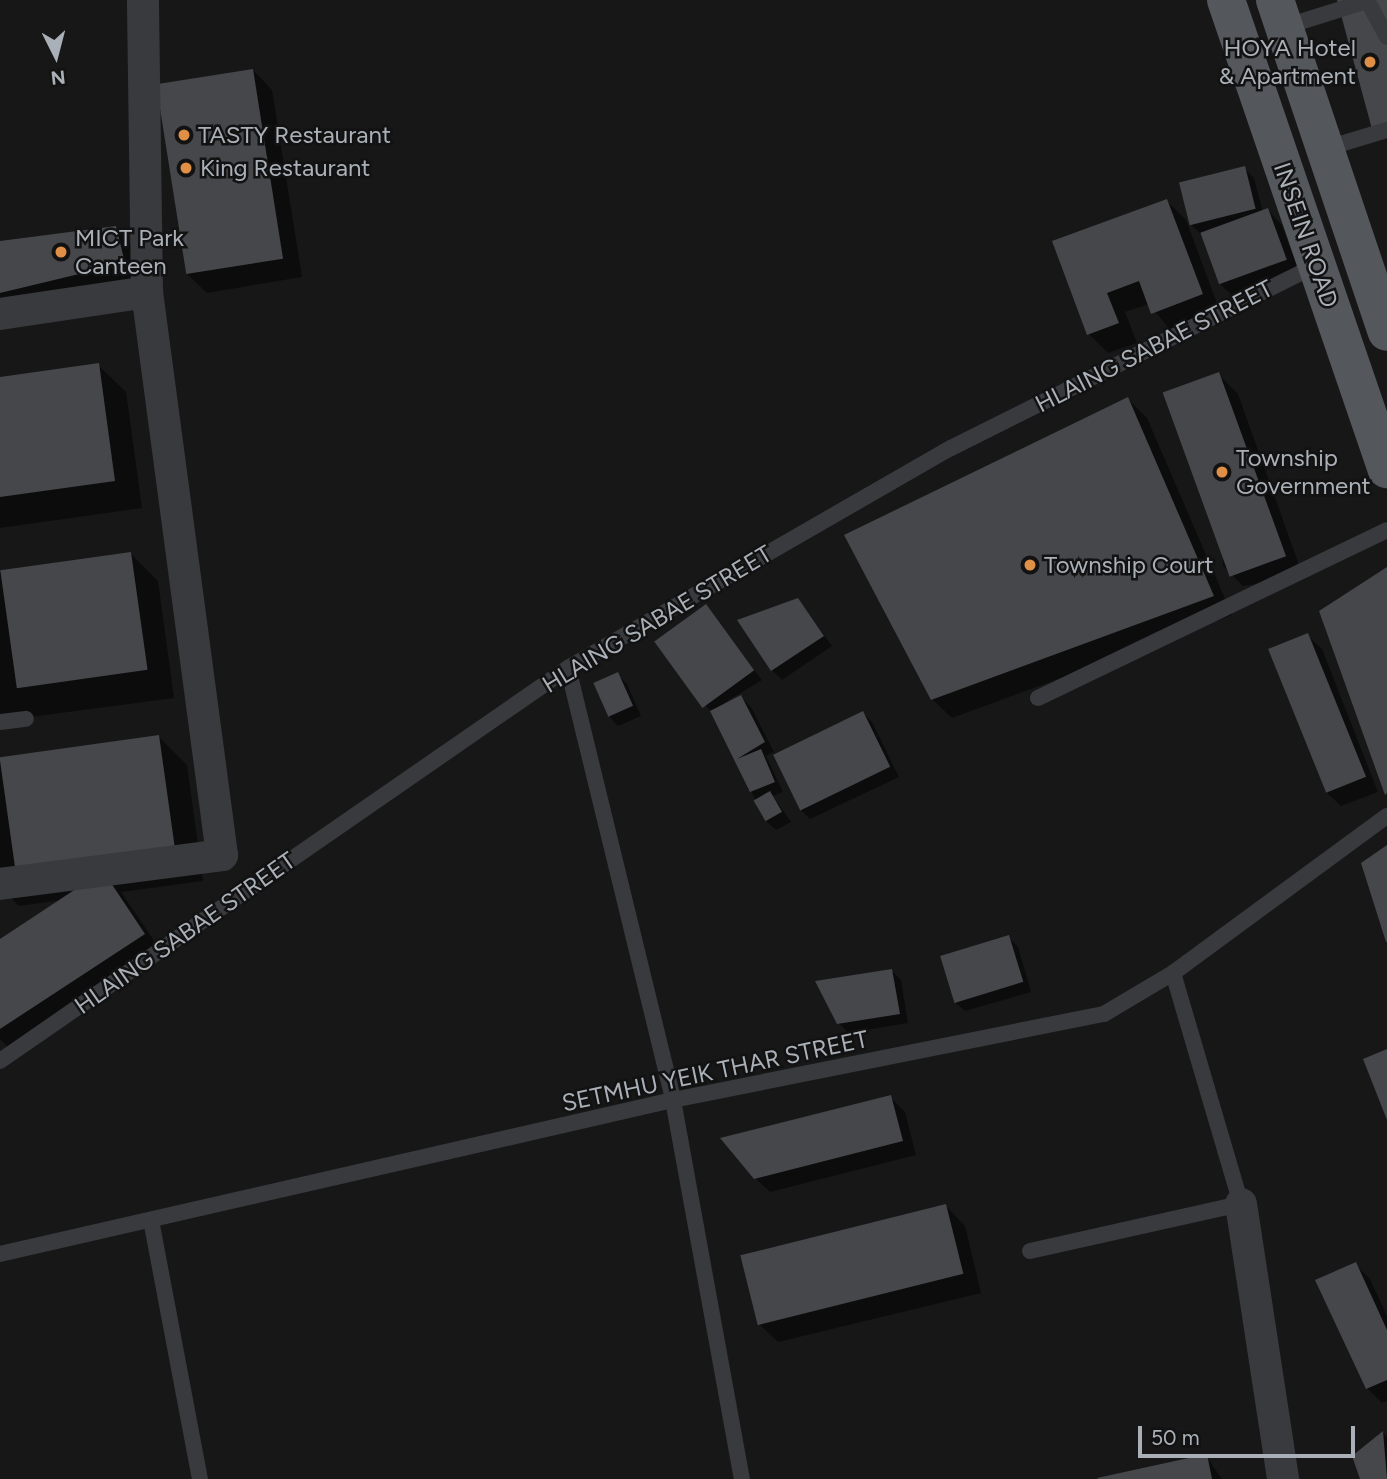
<!DOCTYPE html>
<style>
body{margin:0}
#map{position:relative;width:1387px;height:1479px;overflow:hidden;background:#171718;font-family:Figtree,sans-serif}
div>[style]{position:absolute}
.shadow>*{inset:0;background:#0007}
.building>*{inset:0;background:#46474b;transform-origin:0 0}
.lane>*{height:16px;margin:-8px;padding:0 8px;transform-origin:8px;border-radius:8px;background:#383a3d}
.street>*{height:32px;margin:-16px;padding:0 16px;transform-origin:16px;border-radius:16px;background:#383a3d}
.primary>*{height:38px;margin:-19px;padding:0 19px;transform-origin:19px;border-radius:19px;background:#54575c}
.dots>*{width:19px;height:19px;translate:-50% -50%;box-sizing:border-box;border:4px solid #121213;border-radius:50%}
span{translate:-50% -50%;white-space:nowrap;text-align:center;line-height:1.15;-webkit-text-stroke:5px #121213;paint-order:stroke}
.poi-label{font-size:24px;color:#aab0b7}
.right{translate:-100% -50%;text-align:right}
.left{translate:0 -50%;text-align:left}
.street-label{font-size:24px;color:#aab0b7}
.north{position:absolute;left:21px;top:21px;width:70px;height:70px;-webkit-text-stroke:5px #121213;paint-order:stroke;rotate:174deg;font-size:19px;font-weight:700;line-height:28px;text-align:center;color:#aab0b7}
.north::after{content:'';display:block;margin:auto;width:24px;height:32px;background:#aab0b7;clip-path:polygon(50% 0,100% 100%,50% 72%,0 100%)}
.scale{position:absolute;left:1138px;top:1426px;width:217px;height:32px;box-sizing:border-box;border:4px solid #aab0b7;border-top:0;padding-left:9px;font-size:21px;line-height:24px;white-space:nowrap;color:#aab0b7;-webkit-text-stroke:5px #121213;paint-order:stroke}
</style>
<div id="map">
<div class="shadow">
<div style="clip-path:polygon(253px 70px,272px 90px,302px 277px,207px 293px,187px 274px)"></div>
<div style="clip-path:polygon(1244px 168px,1254px 178px,1263px 212px,1268px 210px,1282px 225px,1300px 275px,1235px 298px,1220px 284px,1203px 236px,1192px 226px)"></div>
<div style="clip-path:polygon(1167px 201px,1186px 220px,1221px 314px,1172px 332px,1149px 304px,1125px 312px,1137px 343px,1108px 353px,1089px 334px,1054px 242px)"></div>
<div style="clip-path:polygon(115px 227px,130px 242px,139px 278px,0 311px,0 243px)"></div>
<div style="clip-path:polygon(98px 365px,126px 392px,142px 508px,0 528px,0 379px)"></div>
<div style="clip-path:polygon(1218px 374px,1238px 394px,1303px 576px,1243px 586px,1223px 566px)"></div>
<div style="clip-path:polygon(1128px 399px,1147px 418px,1232px 615px,952px 718px,932px 699px)"></div>
<div style="clip-path:polygon(130px 553px,158px 581px,174px 698px,0 721px,0 572px)"></div>
<div style="clip-path:polygon(798px 600px,832px 646px,782px 680px,772px 670px)"></div>
<div style="clip-path:polygon(706px 606px,762px 680px,724px 703px,741px 697px,751px 707px,775px 754px,863px 713px,872px 722px,899px 777px,810px 819px,800px 809px,773px 752px,766px 756px,783px 792px,773px 796px,791px 822px,776px 830px,766px 821px,711px 711px,701px 701px)"></div>
<div style="clip-path:polygon(1307px 635px,1322px 649px,1378px 792px,1341px 806px,1326px 792px)"></div>
<div style="clip-path:polygon(617px 674px,627px 684px,641px 716px,618px 726px,609px 716px)"></div>
<div style="clip-path:polygon(159px 737px,187px 765px,203px 881px,121px 892px,163px 954px,13px 1052px,0 1039px,0 941px,63px 900px,19px 906px,0 887px,0 760px)"></div>
<div style="clip-path:polygon(1008px 937px,1018px 947px,1031px 992px,965px 1011px,955px 1002px)"></div>
<div style="clip-path:polygon(891px 970px,901px 980px,908px 1023px,848px 1033px,839px 1023px)"></div>
<div style="clip-path:polygon(890px 1097px,905px 1112px,916px 1155px,770px 1192px,755px 1178px)"></div>
<div style="clip-path:polygon(946px 1206px,965px 1226px,981px 1293px,778px 1342px,758px 1323px)"></div>
<div style="clip-path:polygon(1355px 1264px,1370px 1279px,1387px 1316px,1387px 1401px,1382px 1403px,1367px 1388px)"></div>
<div style="clip-path:polygon(1383px 1433px,1387px 1437px,1387px 1479px,1362px 1479px)"></div>
<div style="clip-path:polygon(1206px 1456px,1222px 1479px,1100px 1479px)"></div>
</div>
<div class="building">
<div style="clip-path:polygon(1337px 0,1387px 0,1387px 124px,1372px 129px)"></div>
<div style="left:253px;top:69px;width:192px;height:98px;rotate:81deg"></div>
<div style="left:1245px;top:166px;width:44px;height:68px;rotate:76deg"></div>
<div style="clip-path:polygon(1167px 199px,1203px 294px,1151px 314px,1139px 281px,1107px 293px,1119px 323px,1087px 335px,1052px 241px)"></div>
<div style="left:1268px;top:208px;width:55px;height:72px;rotate:70deg"></div>
<div style="clip-path:polygon(116px 226px,125px 263px,0 293px,0 241px)"></div>
<div style="clip-path:polygon(99px 363px,115px 481px,0 497px,0 377px)"></div>
<div style="left:1219px;top:372px;width:196px;height:60px;rotate:70deg"></div>
<div style="clip-path:polygon(1128px 397px,1214px 596px,931px 700px,844px 535px)"></div>
<div style="left:131px;top:552px;width:119px;height:132px;rotate:82deg"></div>
<div style="clip-path:polygon(1387px 567px,1387px 793px,1385px 795px,1319px 611px)"></div>
<div style="clip-path:polygon(798px 598px,824px 636px,771px 671px,737px 620px)"></div>
<div style="left:706px;top:604px;width:82px;height:64px;rotate:54deg"></div>
<div style="left:1308px;top:633px;width:155px;height:43px;rotate:68deg"></div>
<div style="left:618px;top:672px;width:37px;height:27px;rotate:66deg"></div>
<div style="clip-path:polygon(741px 695px,765px 742px,737px 759px,761px 749px,775px 782px,750px 792px,710px 711px)"></div>
<div style="left:863px;top:711px;width:62px;height:100px;rotate:64deg"></div>
<div style="left:159px;top:735px;width:119px;height:161px;rotate:82deg"></div>
<div style="left:770px;top:791px;width:24px;height:19px;rotate:60deg"></div>
<div style="clip-path:polygon(1387px 845px,1387px 942px,1386px 942px,1361px 863px)"></div>
<div style="clip-path:polygon(103px 871px,145px 934px,0 1029px,0 939px)"></div>
<div style="left:1009px;top:935px;width:49px;height:72px;rotate:73deg"></div>
<div style="clip-path:polygon(892px 969px,900px 1014px,837px 1024px,815px 981px)"></div>
<div style="clip-path:polygon(1387px 1049px,1387px 1120px,1363px 1059px)"></div>
<div style="clip-path:polygon(891px 1095px,903px 1141px,754px 1179px,720px 1138px)"></div>
<div style="left:946px;top:1204px;width:72px;height:212px;rotate:76deg"></div>
<div style="clip-path:polygon(1356px 1262px,1387px 1330px,1387px 1380px,1366px 1389px,1315px 1280px)"></div>
<div style="clip-path:polygon(1383px 1431px,1387px 1479px,1360px 1479px,1352px 1456px)"></div>
<div style="clip-path:polygon(1207px 1454px,1212px 1479px,1098px 1479px,1097px 1478px)"></div>
</div>
<div class="lane">
<div style="left:1367px;top:0;width:42px;rotate:61.6deg"></div>
<div style="left:1284px;top:27px;width:87px;rotate:-17.4deg"></div>
<div style="left:1324px;top:149px;width:66px;rotate:-16.8deg"></div>
<div style="left:568px;top:668px;width:445px;rotate:76.3deg"></div>
<div style="left:673px;top:1100px;width:385px;rotate:79.7deg"></div>
<div style="left:1038px;top:698px;width:387px;rotate:-25.7deg"></div>
<div style="left:0;top:722px;width:26px;rotate:-7deg"></div>
<div style="left:0;top:1061px;width:691px;rotate:-34.68deg"></div>
<div style="left:568px;top:668px;width:442px;rotate:-29.9deg"></div>
<div style="left:951px;top:448px;width:408px;rotate:-26.6deg"></div>
<div style="left:151px;top:1220px;width:264px;rotate:79.3deg"></div>
<div style="left:1030px;top:1251px;width:216px;rotate:-12.6deg"></div>
<div style="left:1241px;top:1204px;width:241px;rotate:-106.4deg"></div>
<div style="left:0;top:1254px;width:690px;rotate:-12.89deg"></div>
<div style="left:673px;top:1100px;width:439px;rotate:-11.3deg"></div>
<div style="left:1104px;top:1014px;width:80px;rotate:-30.7deg"></div>
<div style="left:1173px;top:973px;width:265px;rotate:-36.3deg"></div>
</div>
<div class="street">
<div style="left:0;top:314px;width:149px;rotate:-8.5deg"></div>
<div style="left:147px;top:292px;width:292px;rotate:-90.8deg"></div>
<div style="left:0;top:884px;width:224px;rotate:-7.4deg"></div>
<div style="left:222px;top:855px;width:568px;rotate:-97.59deg"></div>
<div style="left:1241px;top:1204px;width:278px;rotate:81.3deg"></div>
</div>
<div class="primary">
<div style="left:1226px;top:0;width:496px;rotate:71.1deg"></div>
<div style="left:1275px;top:0;width:350px;rotate:71.4deg"></div>
</div>
<div class="dots">
<div style="left:1370px;top:62px;background:#e08f47"></div>
<div style="left:184px;top:135px;background:#e08f47"></div>
<div style="left:186px;top:168px;background:#e08f47"></div>
<div style="left:61px;top:252px;background:#e08f47"></div>
<div style="left:1222px;top:472px;background:#e08f47"></div>
<div style="left:1030px;top:565px;background:#e08f47"></div>
</div>
<div class="poi-label">
<span class="right" style="left:1356px;top:62px">HOYA Hotel<br>&amp; Apartment</span>
<span class="left" style="left:198px;top:135px">TASTY Restaurant</span>
<span class="left" style="left:200px;top:168px">King Restaurant</span>
<span class="left" style="left:75px;top:252px">MICT Park<br>Canteen</span>
<span class="left" style="left:1236px;top:472px">Township<br>Government</span>
<span class="left" style="left:1044px;top:565px">Township Court</span>
</div>
<div class="street-label">
<span style="left:1306px;top:235px;rotate:71deg">INSEIN ROAD</span>
<span style="left:1154px;top:346px;rotate:-27deg">HLAING SABAE STREET</span>
<span style="left:657px;top:619px;rotate:-31deg">HLAING SABAE STREET</span>
<span style="left:185px;top:933px;rotate:-35deg">HLAING SABAE STREET</span>
<span style="left:715px;top:1071px;rotate:-12deg">SETMHU YEIK THAR STREET</span>
</div>
<div class="north">N</div>
<div class="scale">50 m</div>
</div>
